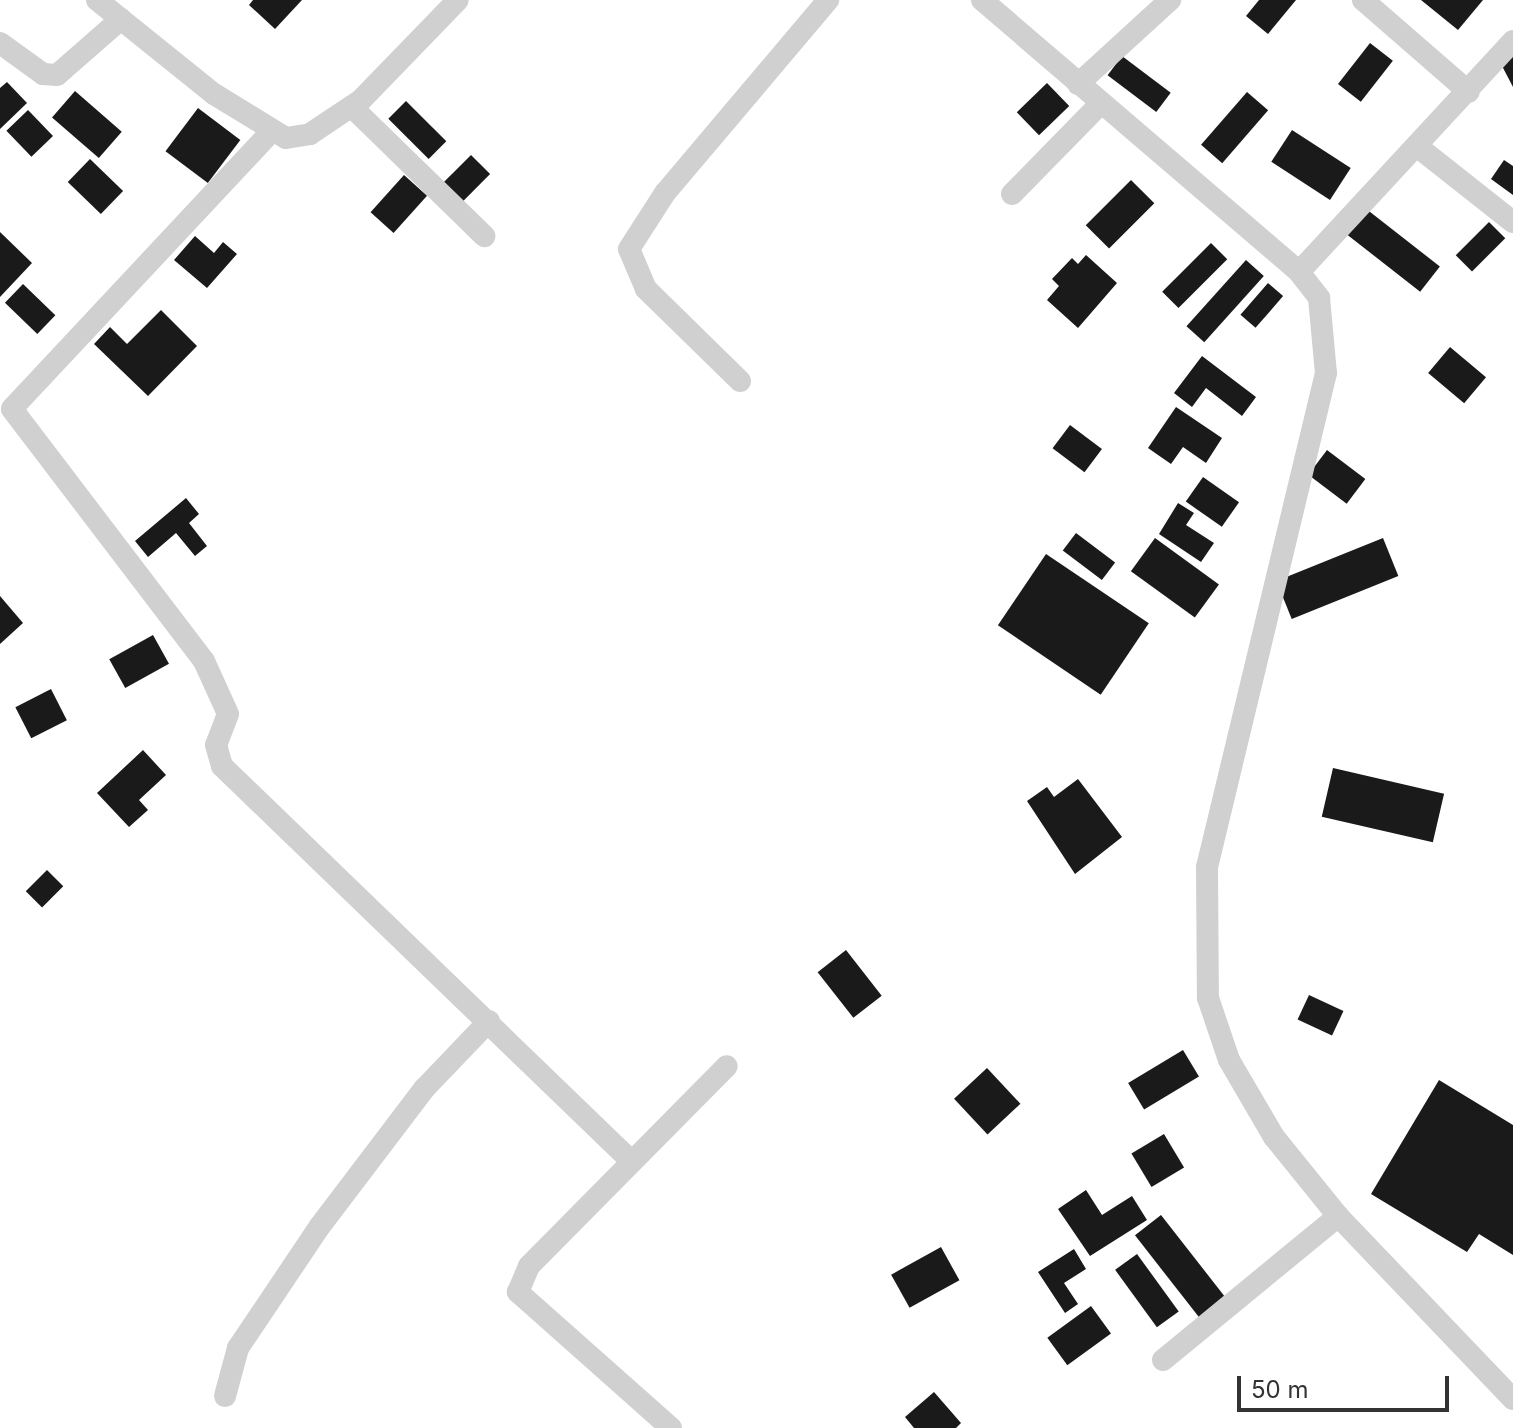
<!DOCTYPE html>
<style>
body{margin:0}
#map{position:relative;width:1513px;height:1428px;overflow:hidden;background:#fff;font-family:Inter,sans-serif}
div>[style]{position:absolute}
.building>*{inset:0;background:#1a1a1a;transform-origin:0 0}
.street>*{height:22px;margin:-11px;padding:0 11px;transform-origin:11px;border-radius:11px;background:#d0d0d0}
span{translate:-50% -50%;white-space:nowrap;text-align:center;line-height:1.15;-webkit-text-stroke:8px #fff;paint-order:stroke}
.scale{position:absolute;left:1237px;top:1376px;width:212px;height:36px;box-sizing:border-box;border:4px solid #333;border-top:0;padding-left:10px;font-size:24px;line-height:28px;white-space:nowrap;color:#333;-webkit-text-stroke:6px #fff;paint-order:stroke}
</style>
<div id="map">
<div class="building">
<div style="clip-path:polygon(253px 0,302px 0,275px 29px,249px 5px)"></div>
<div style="clip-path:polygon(1259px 0,1296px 0,1268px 34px,1246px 16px)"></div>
<div style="clip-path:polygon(1421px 0,1483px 0,1458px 30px)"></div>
<div style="left:1370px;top:43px;width:29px;height:52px;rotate:38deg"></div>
<div style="clip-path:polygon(1513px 48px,1513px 87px,1501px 64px)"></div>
<div style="left:1122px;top:56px;width:61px;height:24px;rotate:37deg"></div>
<div style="clip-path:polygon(7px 82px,27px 103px,0 129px,0 88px)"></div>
<div style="left:1047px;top:83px;width:32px;height:42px;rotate:46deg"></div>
<div style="left:75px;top:91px;width:62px;height:35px;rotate:41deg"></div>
<div style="left:1247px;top:92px;width:28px;height:70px;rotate:41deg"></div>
<div style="left:406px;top:101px;width:57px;height:25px;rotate:45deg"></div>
<div style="left:198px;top:108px;width:53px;height:54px;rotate:37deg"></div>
<div style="left:28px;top:110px;width:36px;height:30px;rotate:46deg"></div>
<div style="left:1292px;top:130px;width:70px;height:38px;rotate:33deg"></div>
<div style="left:471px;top:155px;width:27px;height:40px;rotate:45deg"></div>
<div style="left:90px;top:159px;width:46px;height:32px;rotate:44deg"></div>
<div style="clip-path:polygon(1504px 160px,1513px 166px,1513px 195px,1491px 179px)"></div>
<div style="left:404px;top:175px;width:31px;height:50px;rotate:42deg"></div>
<div style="left:1131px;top:180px;width:33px;height:64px;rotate:45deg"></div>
<div style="left:1365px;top:208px;width:95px;height:32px;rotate:38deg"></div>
<div style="left:1489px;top:222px;width:23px;height:47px;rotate:45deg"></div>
<div style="clip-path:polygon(0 232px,32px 263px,0 297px)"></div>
<div style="clip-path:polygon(195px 236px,214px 253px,223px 242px,237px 254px,207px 288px,174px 260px)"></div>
<div style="left:1211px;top:243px;width:23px;height:69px;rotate:45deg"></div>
<div style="clip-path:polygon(1086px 255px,1117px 283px,1078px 328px,1047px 300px,1059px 286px,1052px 279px,1072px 258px,1078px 264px)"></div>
<div style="left:1246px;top:260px;width:24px;height:89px;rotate:42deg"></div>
<div style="left:1268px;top:283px;width:20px;height:42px;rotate:41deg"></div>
<div style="left:23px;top:284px;width:45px;height:26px;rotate:44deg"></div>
<div style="clip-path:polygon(161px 310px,197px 346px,148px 396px,94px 344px,110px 327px,127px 344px)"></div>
<div style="left:1450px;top:347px;width:47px;height:34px;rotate:40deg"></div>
<div style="clip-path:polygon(1202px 356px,1256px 397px,1242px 416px,1206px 388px,1192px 407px,1174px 393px)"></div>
<div style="clip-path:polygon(1176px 407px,1222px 438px,1206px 463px,1183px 447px,1171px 464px,1148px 448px)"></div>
<div style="left:1070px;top:425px;width:40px;height:29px;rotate:37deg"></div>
<div style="left:1327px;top:450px;width:48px;height:31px;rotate:37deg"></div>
<div style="left:1203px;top:477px;width:44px;height:30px;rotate:35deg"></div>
<div style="clip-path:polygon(186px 498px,199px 514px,189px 523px,207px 546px,195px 556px,176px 533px,148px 557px,135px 541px)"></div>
<div style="clip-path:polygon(1178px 503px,1194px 513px,1186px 525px,1214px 543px,1201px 562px,1159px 534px)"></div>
<div style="left:1076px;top:533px;width:49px;height:22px;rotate:37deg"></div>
<div style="left:1155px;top:538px;width:79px;height:41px;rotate:36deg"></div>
<div style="left:1383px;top:538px;width:41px;height:115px;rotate:68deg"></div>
<div style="left:1046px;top:554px;width:124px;height:86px;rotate:34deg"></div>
<div style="clip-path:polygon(0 596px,23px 623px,0 644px)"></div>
<div style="left:153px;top:635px;width:33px;height:50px;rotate:61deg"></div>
<div style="left:51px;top:689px;width:35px;height:40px;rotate:63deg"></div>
<div style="clip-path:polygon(143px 750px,166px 775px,139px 800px,148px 810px,129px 827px,97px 793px)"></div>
<div style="left:1333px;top:768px;width:114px;height:50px;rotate:13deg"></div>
<div style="clip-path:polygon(1078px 779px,1122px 837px,1075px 874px,1027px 801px,1047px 787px,1054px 797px)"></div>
<div style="left:47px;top:870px;width:23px;height:30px;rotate:45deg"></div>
<div style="left:846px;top:950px;width:58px;height:36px;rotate:52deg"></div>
<div style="left:1309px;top:995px;width:38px;height:27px;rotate:25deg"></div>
<div style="left:1183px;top:1050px;width:31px;height:64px;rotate:59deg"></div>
<div style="left:987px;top:1068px;width:49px;height:45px;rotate:47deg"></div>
<div style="clip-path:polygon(1439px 1080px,1513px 1125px,1513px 1255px,1479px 1234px,1467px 1252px,1371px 1194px)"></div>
<div style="left:1164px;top:1134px;width:39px;height:38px;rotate:59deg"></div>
<div style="clip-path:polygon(1086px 1190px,1102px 1215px,1132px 1196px,1147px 1220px,1090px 1256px,1058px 1209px)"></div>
<div style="left:1161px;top:1215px;width:106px;height:33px;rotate:52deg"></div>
<div style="left:941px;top:1247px;width:38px;height:57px;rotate:61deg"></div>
<div style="clip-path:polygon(1074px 1249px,1086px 1269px,1064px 1283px,1078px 1304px,1065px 1313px,1038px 1272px)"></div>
<div style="left:1137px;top:1254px;width:71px;height:27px;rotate:54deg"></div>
<div style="left:1091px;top:1306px;width:34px;height:54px;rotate:54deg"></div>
<div style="clip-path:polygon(934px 1392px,961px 1423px,956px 1428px,914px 1428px,905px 1417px)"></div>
</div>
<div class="street">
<div style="left:97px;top:0;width:150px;rotate:38.8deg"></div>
<div style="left:214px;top:94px;width:84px;rotate:31.4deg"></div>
<div style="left:286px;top:138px;width:24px;rotate:-9deg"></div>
<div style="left:310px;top:134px;width:61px;rotate:-33.7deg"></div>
<div style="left:361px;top:100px;width:139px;rotate:-45.9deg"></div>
<div style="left:982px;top:0;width:418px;rotate:40.6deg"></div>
<div style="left:1299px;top:272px;width:33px;rotate:52deg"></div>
<div style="left:1319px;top:298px;width:75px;rotate:84.7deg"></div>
<div style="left:1326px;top:373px;width:508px;rotate:103.54deg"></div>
<div style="left:1207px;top:867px;width:131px;rotate:89.6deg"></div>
<div style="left:1208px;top:998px;width:65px;rotate:71.3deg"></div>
<div style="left:1229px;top:1060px;width:89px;rotate:59.7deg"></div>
<div style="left:1274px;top:1137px;width:102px;rotate:51deg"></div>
<div style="left:1338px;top:1216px;width:253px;rotate:46.3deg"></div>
<div style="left:1363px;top:0;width:140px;rotate:41deg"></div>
<div style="left:0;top:43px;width:53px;rotate:35.8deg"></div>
<div style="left:43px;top:74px;width:14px;rotate:4deg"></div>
<div style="left:57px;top:75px;width:85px;rotate:-41.2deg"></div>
<div style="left:1078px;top:84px;width:125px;rotate:-42.4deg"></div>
<div style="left:352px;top:107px;width:185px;rotate:44.3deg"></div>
<div style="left:269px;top:134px;width:376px;rotate:133.1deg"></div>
<div style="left:12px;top:409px;width:317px;rotate:52.7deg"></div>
<div style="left:204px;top:661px;width:58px;rotate:65.6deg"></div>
<div style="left:228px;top:714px;width:33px;rotate:111deg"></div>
<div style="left:216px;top:745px;width:22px;rotate:74deg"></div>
<div style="left:222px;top:766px;width:566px;rotate:44deg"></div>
<div style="left:1418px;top:147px;width:121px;rotate:38.3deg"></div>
<div style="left:1012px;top:194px;width:126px;rotate:-45.6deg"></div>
<div style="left:1299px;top:272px;width:315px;rotate:-47.2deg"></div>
<div style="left:740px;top:381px;width:132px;rotate:-135.6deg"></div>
<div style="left:646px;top:289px;width:43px;rotate:-113deg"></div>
<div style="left:629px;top:249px;width:67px;rotate:-57.3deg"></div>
<div style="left:665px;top:193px;width:253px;rotate:-49.8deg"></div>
<div style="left:1163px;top:1360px;width:227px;rotate:-39.4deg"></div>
<div style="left:225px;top:1396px;width:50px;rotate:-74.8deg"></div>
<div style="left:238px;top:1348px;width:147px;rotate:-56.1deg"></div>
<div style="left:320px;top:1226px;width:172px;rotate:-52.8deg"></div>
<div style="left:424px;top:1089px;width:94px;rotate:-46.3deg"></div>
<div style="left:671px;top:1428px;width:205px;rotate:-138.4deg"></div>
<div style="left:518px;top:1292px;width:28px;rotate:-67deg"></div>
<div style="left:529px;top:1266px;width:281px;rotate:-45.3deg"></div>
</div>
<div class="scale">50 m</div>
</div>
